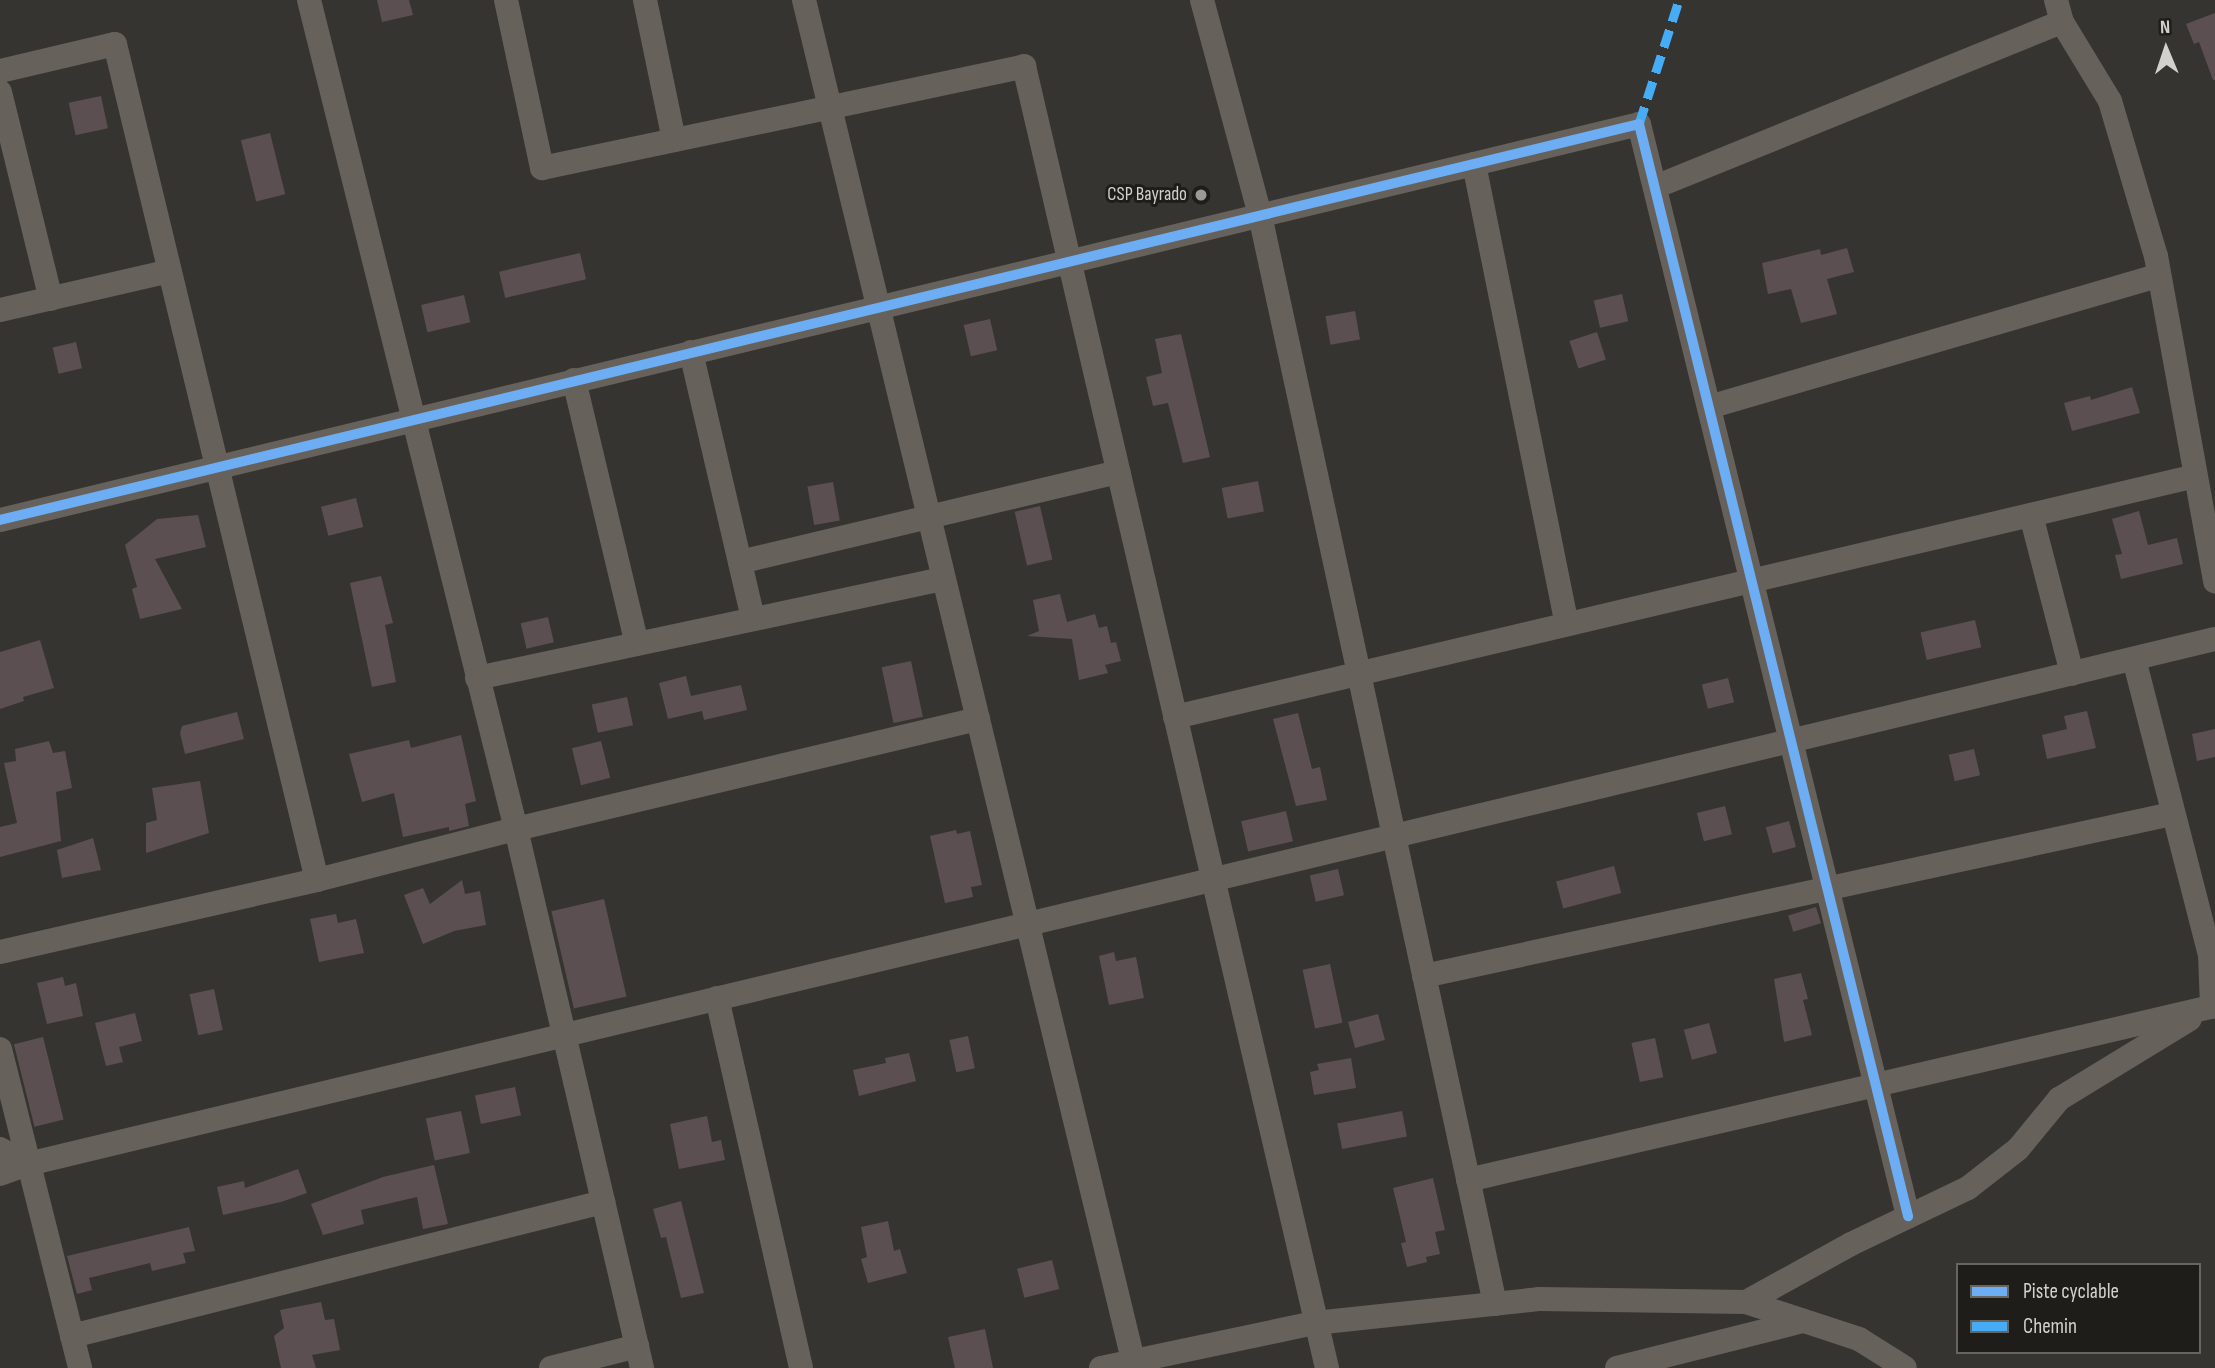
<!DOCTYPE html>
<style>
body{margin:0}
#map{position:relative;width:2215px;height:1368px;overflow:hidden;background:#363431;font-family:"Sofia Sans Condensed",sans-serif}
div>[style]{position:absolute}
.building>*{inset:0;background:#5b4f51;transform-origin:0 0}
.street>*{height:24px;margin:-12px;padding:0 12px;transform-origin:12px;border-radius:12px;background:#66615b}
.quiet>*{height:9px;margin-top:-4.5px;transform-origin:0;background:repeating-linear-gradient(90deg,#46acf6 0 18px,transparent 0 27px)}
.cycleway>*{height:10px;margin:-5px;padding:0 5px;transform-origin:5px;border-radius:5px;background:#6dadf4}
.dots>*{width:19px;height:19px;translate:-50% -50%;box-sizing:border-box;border:4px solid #1e1d1a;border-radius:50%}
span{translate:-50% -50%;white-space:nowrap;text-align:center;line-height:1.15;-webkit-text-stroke:6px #1e1d1a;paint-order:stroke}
.poi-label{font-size:19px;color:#d3d1cd}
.right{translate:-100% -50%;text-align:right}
.legend{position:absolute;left:1956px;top:1263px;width:245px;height:91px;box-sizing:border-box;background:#1e1d1a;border:2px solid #666562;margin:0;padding:9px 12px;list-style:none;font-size:21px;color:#d3d1cd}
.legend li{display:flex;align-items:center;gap:14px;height:35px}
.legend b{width:35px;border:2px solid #666562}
.north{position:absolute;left:2131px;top:14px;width:70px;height:70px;-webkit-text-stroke:5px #1e1d1a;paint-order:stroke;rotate:358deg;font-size:19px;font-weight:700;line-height:28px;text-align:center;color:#d3d1cd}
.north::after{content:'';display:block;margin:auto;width:24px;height:32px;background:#d3d1cd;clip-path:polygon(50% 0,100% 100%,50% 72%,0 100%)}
</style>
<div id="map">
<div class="building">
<div style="clip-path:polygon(377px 0,409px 0,413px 15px,382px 22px)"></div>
<div style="clip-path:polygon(2215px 13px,2215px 80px,2213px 80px,2199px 42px,2194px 44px,2186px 24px)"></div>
<div style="left:101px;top:96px;width:33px;height:33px;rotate:78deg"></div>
<div style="left:270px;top:133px;width:63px;height:30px;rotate:76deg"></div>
<div style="clip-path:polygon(1847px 248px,1854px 272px,1827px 279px,1837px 314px,1801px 323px,1791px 289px,1768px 294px,1762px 263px,1820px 249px,1821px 255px)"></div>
<div style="left:580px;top:253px;width:27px;height:83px;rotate:77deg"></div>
<div style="left:1622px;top:294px;width:28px;height:29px;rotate:77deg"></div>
<div style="left:464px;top:295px;width:28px;height:44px;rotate:77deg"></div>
<div style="left:1355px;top:311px;width:29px;height:30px;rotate:80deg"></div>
<div style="left:990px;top:319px;width:32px;height:27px;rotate:77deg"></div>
<div style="left:1597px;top:332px;width:29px;height:29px;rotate:72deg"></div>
<div style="clip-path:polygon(1181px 334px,1210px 457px,1183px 463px,1168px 403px,1153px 406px,1146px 377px,1162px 373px,1155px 339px)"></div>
<div style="left:76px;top:342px;width:27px;height:24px;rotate:77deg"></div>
<div style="clip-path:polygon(2132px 387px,2140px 413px,2072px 431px,2064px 403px,2090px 396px,2091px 400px)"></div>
<div style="left:1258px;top:481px;width:31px;height:37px;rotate:79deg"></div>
<div style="left:833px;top:482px;width:39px;height:26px;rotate:80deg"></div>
<div style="left:356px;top:498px;width:30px;height:36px;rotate:76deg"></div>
<div style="left:1040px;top:506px;width:55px;height:26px;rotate:77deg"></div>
<div style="clip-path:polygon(2139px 511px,2148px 545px,2177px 538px,2183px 564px,2121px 579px,2115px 555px,2122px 554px,2112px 519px)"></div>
<div style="clip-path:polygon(198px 515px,206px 547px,155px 559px,182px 609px,140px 619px,132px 589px,137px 587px,125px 545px,157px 519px)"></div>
<div style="clip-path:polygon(381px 576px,393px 623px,385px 625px,396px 682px,372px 687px,350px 583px)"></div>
<div style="clip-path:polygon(1060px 594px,1067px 622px,1095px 614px,1099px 628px,1107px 626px,1111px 643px,1116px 642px,1121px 661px,1105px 665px,1108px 673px,1079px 680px,1072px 639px,1027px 636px,1039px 631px,1033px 600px)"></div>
<div style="left:548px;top:617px;width:26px;height:28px;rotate:77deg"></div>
<div style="left:1975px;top:620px;width:28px;height:56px;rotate:77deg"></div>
<div style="clip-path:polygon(40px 640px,54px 688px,23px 697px,24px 701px,0 709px,0 652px)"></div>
<div style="left:911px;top:661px;width:57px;height:30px;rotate:78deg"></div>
<div style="clip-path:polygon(686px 676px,691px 696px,741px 685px,747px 710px,704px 720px,702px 711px,668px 719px,659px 683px)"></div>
<div style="left:1728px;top:678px;width:25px;height:27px;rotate:76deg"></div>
<div style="left:627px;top:697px;width:29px;height:36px;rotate:78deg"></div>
<div style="clip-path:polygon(2087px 711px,2096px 748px,2047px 759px,2042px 735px,2067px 729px,2064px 716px)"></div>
<div style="clip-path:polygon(237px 712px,244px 739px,185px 754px,180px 733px,182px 726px)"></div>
<div style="clip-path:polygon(1298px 713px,1312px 769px,1320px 767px,1327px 800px,1296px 806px,1273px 719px)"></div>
<div style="clip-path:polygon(2215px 729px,2215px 757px,2197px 761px,2192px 734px)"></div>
<div style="clip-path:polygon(461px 735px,476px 801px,465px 804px,469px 826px,449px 831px,449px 827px,403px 837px,394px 793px,362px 802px,349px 754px,409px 740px,411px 748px)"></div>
<div style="clip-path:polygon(49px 741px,53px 753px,65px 751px,72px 788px,56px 792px,61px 841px,0 857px,0 827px,17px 823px,4px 763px,16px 761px,15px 749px)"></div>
<div style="left:601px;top:741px;width:38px;height:30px;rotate:76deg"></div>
<div style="left:1974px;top:749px;width:27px;height:26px;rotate:77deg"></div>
<div style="clip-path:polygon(200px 781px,209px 833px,146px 853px,146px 823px,157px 820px,152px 788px)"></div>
<div style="left:1725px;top:806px;width:29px;height:29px;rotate:76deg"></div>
<div style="left:1286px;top:811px;width:31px;height:46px;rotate:77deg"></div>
<div style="left:1789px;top:821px;width:27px;height:24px;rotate:75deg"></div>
<div style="clip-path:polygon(956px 830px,957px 834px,970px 831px,982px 885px,971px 887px,973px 897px,945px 903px,930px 836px)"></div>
<div style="clip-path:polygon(93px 838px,101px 870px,62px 878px,57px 850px)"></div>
<div style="left:1614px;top:866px;width:28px;height:60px;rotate:75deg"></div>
<div style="left:1338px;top:869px;width:27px;height:29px;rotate:77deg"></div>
<div style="clip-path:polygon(462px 880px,465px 894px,480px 891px,486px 925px,454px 931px,423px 944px,404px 895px,423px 888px,430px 904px)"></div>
<div style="left:604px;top:899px;width:100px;height:54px;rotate:77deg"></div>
<div style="left:1816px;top:907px;width:17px;height:29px;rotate:73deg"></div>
<div style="clip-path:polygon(336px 914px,338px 923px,356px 919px,364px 953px,319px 962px,310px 919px)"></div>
<div style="clip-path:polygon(1114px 952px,1116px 961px,1136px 957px,1144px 998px,1109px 1005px,1099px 956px)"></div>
<div style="left:1330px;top:964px;width:60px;height:28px;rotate:78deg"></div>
<div style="clip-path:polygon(1801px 973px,1808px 999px,1803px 1000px,1812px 1035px,1784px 1042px,1774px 979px)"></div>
<div style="clip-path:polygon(63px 977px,65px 986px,76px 983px,83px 1016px,47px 1024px,37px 983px)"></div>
<div style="left:214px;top:989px;width:42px;height:25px;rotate:78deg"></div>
<div style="clip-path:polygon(135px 1013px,142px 1041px,119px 1047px,123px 1062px,106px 1066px,95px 1023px)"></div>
<div style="left:1378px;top:1014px;width:27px;height:31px;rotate:75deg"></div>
<div style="left:1709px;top:1023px;width:31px;height:26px;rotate:75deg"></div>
<div style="left:968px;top:1036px;width:33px;height:19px;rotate:78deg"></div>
<div style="left:43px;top:1037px;width:85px;height:30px;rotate:76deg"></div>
<div style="left:1655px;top:1038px;width:40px;height:24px;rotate:78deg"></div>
<div style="clip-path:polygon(909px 1053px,916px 1081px,859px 1096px,853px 1070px,886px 1063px,885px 1058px)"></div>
<div style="clip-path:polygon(1351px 1058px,1356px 1088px,1314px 1095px,1310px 1072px,1319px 1070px,1317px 1064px)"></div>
<div style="left:515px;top:1087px;width:29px;height:41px;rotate:78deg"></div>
<div style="left:461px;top:1111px;width:43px;height:36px;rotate:78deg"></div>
<div style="left:1402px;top:1111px;width:26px;height:66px;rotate:79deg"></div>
<div style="clip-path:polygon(707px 1116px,712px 1142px,721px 1140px,725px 1160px,679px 1169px,670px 1124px)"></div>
<div style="clip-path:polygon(434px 1165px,448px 1224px,423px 1229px,417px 1197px,361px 1210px,364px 1224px,323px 1235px,311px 1204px,383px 1177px)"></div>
<div style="clip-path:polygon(298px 1169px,307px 1193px,281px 1202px,223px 1215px,217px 1187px,244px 1181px,245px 1188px)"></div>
<div style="clip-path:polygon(1433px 1178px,1445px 1230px,1435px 1232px,1440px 1254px,1426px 1257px,1427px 1262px,1407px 1267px,1401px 1243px,1406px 1242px,1393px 1188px)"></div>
<div style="clip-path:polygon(681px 1201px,704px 1293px,681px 1298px,666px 1237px,661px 1238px,653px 1209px)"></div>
<div style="clip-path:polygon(888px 1221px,894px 1251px,900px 1249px,907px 1273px,868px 1283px,861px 1259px,867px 1257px,861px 1227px)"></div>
<div style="clip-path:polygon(189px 1227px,195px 1251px,183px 1253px,186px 1263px,152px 1271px,150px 1263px,89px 1278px,92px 1290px,77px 1294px,67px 1256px)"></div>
<div style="left:1052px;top:1260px;width:30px;height:36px;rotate:76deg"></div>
<div style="clip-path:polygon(321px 1302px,325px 1320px,334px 1319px,340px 1350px,312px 1355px,316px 1368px,281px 1368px,274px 1336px,284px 1328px,280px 1310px)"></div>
<div style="clip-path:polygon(985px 1329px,993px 1368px,955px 1368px,948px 1337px)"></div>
</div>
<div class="street">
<div style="left:309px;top:0;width:854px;rotate:75.98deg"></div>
<div style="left:516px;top:829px;width:554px;rotate:76.84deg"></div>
<div style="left:506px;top:0;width:172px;rotate:77.9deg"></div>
<div style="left:542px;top:168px;width:493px;rotate:-11.9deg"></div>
<div style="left:1024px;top:66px;width:1337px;rotate:76.9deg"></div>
<div style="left:645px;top:0;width:143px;rotate:78.3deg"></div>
<div style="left:804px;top:0;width:1399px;rotate:76.4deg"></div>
<div style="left:1202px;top:0;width:223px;rotate:74.9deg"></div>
<div style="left:1260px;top:215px;width:1114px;rotate:77.82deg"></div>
<div style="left:2056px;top:0;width:23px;rotate:75deg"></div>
<div style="left:2062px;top:22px;width:92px;rotate:58.7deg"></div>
<div style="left:2110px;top:101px;width:162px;rotate:73.5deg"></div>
<div style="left:2156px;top:256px;width:331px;rotate:79.7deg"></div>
<div style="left:0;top:71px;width:118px;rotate:-13.2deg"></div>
<div style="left:115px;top:44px;width:860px;rotate:76.42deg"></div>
<div style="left:0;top:92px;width:213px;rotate:76.2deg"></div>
<div style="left:1474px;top:164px;width:469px;rotate:78.6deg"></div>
<div style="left:1655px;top:187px;width:439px;rotate:-22.1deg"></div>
<div style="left:0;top:310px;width:174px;rotate:-12.9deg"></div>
<div style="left:691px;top:352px;width:274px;rotate:76.9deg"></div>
<div style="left:574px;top:380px;width:271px;rotate:76.6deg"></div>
<div style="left:1709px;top:407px;width:469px;rotate:-16.3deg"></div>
<div style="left:2031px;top:515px;width:164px;rotate:75.5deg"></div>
<div style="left:0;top:520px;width:1686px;rotate:-13.58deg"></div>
<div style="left:1639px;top:124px;width:1125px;rotate:76.16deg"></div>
<div style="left:740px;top:562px;width:389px;rotate:-13.4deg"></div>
<div style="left:2134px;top:659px;width:305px;rotate:75.6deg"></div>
<div style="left:2210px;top:954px;width:53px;rotate:87.8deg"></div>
<div style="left:477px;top:678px;width:477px;rotate:-12deg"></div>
<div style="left:1175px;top:717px;width:1048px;rotate:-13.29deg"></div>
<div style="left:0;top:952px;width:325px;rotate:-12.8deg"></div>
<div style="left:317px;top:880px;width:205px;rotate:-14.4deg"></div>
<div style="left:516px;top:829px;width:475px;rotate:-13.4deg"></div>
<div style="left:1424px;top:976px;width:765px;rotate:-12.22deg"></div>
<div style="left:717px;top:998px;width:379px;rotate:77.2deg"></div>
<div style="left:0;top:1049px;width:329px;rotate:75.9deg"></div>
<div style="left:0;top:1149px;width:32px;rotate:28deg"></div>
<div style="left:0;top:1174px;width:30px;rotate:-20deg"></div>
<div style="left:28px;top:1164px;width:2249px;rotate:-13.5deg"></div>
<div style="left:1468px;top:1180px;width:767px;rotate:-13.11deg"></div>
<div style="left:1746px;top:1302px;width:120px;rotate:-28.9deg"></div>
<div style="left:1851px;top:1244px;width:130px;rotate:-25.6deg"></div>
<div style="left:1968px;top:1188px;width:63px;rotate:-38deg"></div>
<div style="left:2018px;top:1149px;width:65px;rotate:-50.6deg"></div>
<div style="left:2059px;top:1099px;width:153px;rotate:-31.4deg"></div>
<div style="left:72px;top:1336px;width:548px;rotate:-14.16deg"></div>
<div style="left:551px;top:1368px;width:89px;rotate:-14.3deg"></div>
<div style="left:1101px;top:1368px;width:219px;rotate:-11.9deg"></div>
<div style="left:1315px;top:1323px;width:225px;rotate:-6.1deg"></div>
<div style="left:1539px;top:1299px;width:207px;rotate:0.8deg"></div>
<div style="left:1746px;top:1302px;width:119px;rotate:18.1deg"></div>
<div style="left:1859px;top:1339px;width:54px;rotate:32.2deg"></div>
<div style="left:1617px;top:1368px;width:192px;rotate:-14.2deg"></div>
</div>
<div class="quiet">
<div style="left:1639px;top:124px;width:130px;rotate:-72.1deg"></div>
</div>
<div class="cycleway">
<div style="left:0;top:520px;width:1686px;rotate:-13.58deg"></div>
<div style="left:1639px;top:124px;width:1125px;rotate:76.16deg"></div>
</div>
<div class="dots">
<div style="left:1201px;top:195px;background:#9c9a96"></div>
</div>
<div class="poi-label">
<span class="right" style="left:1187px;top:195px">CSP Bayrado</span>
</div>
<ul class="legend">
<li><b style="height:9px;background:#6dadf4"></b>Piste cyclable</li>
<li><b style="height:9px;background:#46acf6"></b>Chemin</li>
</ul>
<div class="north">N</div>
</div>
